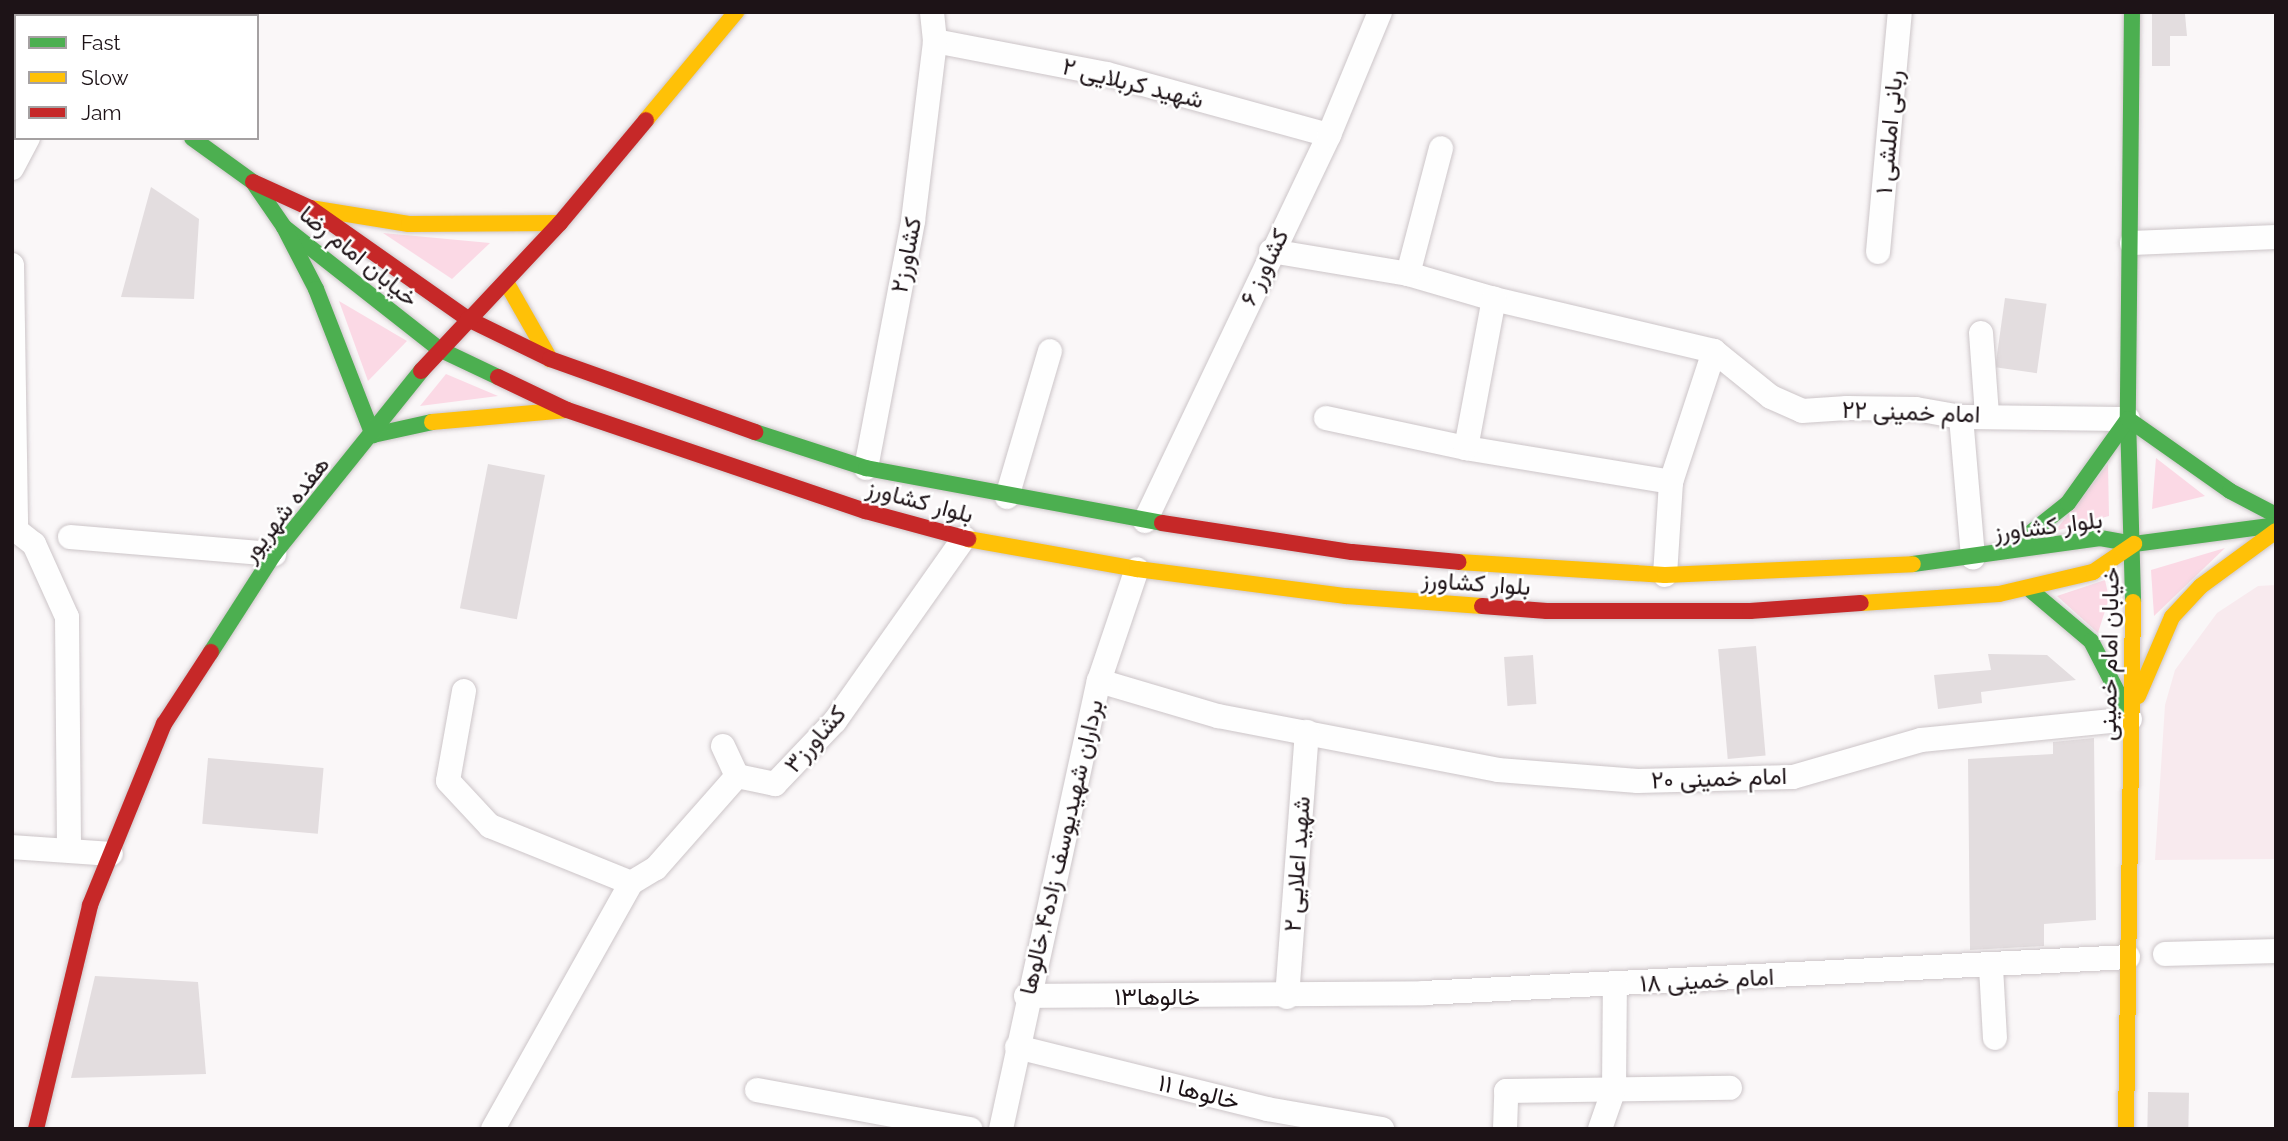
<!DOCTYPE html>
<meta charset="utf-8">
<style>
body{margin:0}
#map{position:relative;width:2288px;height:1141px;overflow:hidden;background:#faf7f8;font-family:Raleway,Vazirmatn,sans-serif}
div>[style]{position:absolute}
.built>*{inset:0;background:#f8eaee}
.green>*{inset:0;background:#fbd9e5}
.building>*{inset:0;background:#e3dddf;transform-origin:0 0}
.roads{filter:drop-shadow(0 0 2px #ccc5c8) drop-shadow(0 0 2px #ccc5c8)}
.street>*{height:24px;margin:-12px;padding:0 12px;transform-origin:12px;border-radius:12px;background:#fefefe}
.fast>*{height:16px;margin:-8px;padding:0 8px;transform-origin:8px;border-radius:8px;background:#4caf50}
.slow>*{height:16px;margin:-8px;padding:0 8px;transform-origin:8px;border-radius:8px;background:#ffc107}
.jam>*{height:16px;margin:-8px;padding:0 8px;transform-origin:8px;border-radius:8px;background:#c62828}
span{translate:-50% -50%;white-space:nowrap;text-align:center;line-height:1.15;-webkit-text-stroke:5px #fff;paint-order:stroke}
.street-label{font-size:24px;color:#1d1317}
.frame{position:absolute;inset:0;border:14px solid #1d1317;pointer-events:none}
.legend{position:absolute;left:14px;top:14px;width:245px;height:126px;box-sizing:border-box;background:#fff;border:2px solid #a5a1a2;margin:0;padding:9px 12px;list-style:none;font-size:21px;color:#1d1317}
.legend li{display:flex;align-items:center;gap:14px;height:35px}
.legend b{width:35px;border:2px solid #a5a1a2}
</style>
<div id="map">
<div class="built">
<div style="clip-path:polygon(2276px 585px,2276px 859px,2155px 860px,2165px 705px,2175px 670px,2217px 613px,2258px 586px)"></div>
</div>
<div class="green">
<div style="clip-path:polygon(383px 233px,490px 243px,452px 279px)"></div>
<div style="clip-path:polygon(339px 301px,407px 341px,368px 381px)"></div>
<div style="clip-path:polygon(446px 374px,498px 396px,420px 406px)"></div>
<div style="clip-path:polygon(2156px 458px,2205px 496px,2152px 509px)"></div>
<div style="clip-path:polygon(2108px 464px,2109px 516px,2055px 531px)"></div>
<div style="clip-path:polygon(2225px 548px,2154px 616px,2151px 570px)"></div>
<div style="clip-path:polygon(2105px 580px,2109px 598px,2098px 633px,2057px 596px)"></div>
</div>
<div class="building">
<div style="clip-path:polygon(2152px 12px,2185px 14px,2187px 36px,2170px 36px,2170px 66px,2152px 66px)"></div>
<div style="clip-path:polygon(151px 187px,199px 219px,194px 299px,121px 297px)"></div>
<div style="left:2005px;top:298px;width:42px;height:70px;rotate:8deg"></div>
<div style="left:488px;top:464px;width:58px;height:147px;rotate:11deg"></div>
<div style="left:1756px;top:646px;width:110px;height:38px;rotate:85deg"></div>
<div style="clip-path:polygon(1988px 654px,2047px 655px,2076px 680px,1981px 692px,1982px 703px,1938px 709px,1934px 675px,1991px 670px)"></div>
<div style="left:1533px;top:655px;width:49px;height:29px;rotate:86deg"></div>
<div style="clip-path:polygon(2094px 738px,2096px 920px,2044px 924px,2044px 946px,1970px 950px,1968px 759px,2053px 754px,2053px 742px)"></div>
<div style="left:208px;top:758px;width:116px;height:66px;rotate:5deg"></div>
<div style="clip-path:polygon(95px 976px,198px 982px,206px 1074px,71px 1078px)"></div>
<div style="left:2148px;top:1092px;width:41px;height:37px;rotate:1deg"></div>
</div>
<div class="roads">
<div class="street">
<div style="left:935px;top:41px;width:175px;rotate:10.9deg"></div>
<div style="left:1107px;top:74px;width:230px;rotate:15.4deg"></div>
<div style="left:12px;top:168px;width:34px;rotate:-62deg"></div>
<div style="left:2132px;top:243px;width:144px;rotate:-2.4deg"></div>
<div style="left:1271px;top:251px;width:139px;rotate:9.5deg"></div>
<div style="left:1408px;top:274px;width:90px;rotate:16.2deg"></div>
<div style="left:1494px;top:299px;width:226px;rotate:13.3deg"></div>
<div style="left:1714px;top:351px;width:73px;rotate:38.9deg"></div>
<div style="left:1771px;top:397px;width:34px;rotate:24deg"></div>
<div style="left:1802px;top:411px;width:45px;rotate:-3.8deg"></div>
<div style="left:1847px;top:408px;width:69px;rotate:0.8deg"></div>
<div style="left:1916px;top:409px;width:46px;rotate:10.1deg"></div>
<div style="left:1961px;top:417px;width:167px;rotate:0.7deg"></div>
<div style="left:1878px;top:252px;width:241px;rotate:-84.8deg"></div>
<div style="left:12px;top:265px;width:263px;rotate:89.1deg"></div>
<div style="left:1408px;top:274px;width:130px;rotate:-75.3deg"></div>
<div style="left:1981px;top:333px;width:82px;rotate:85.8deg"></div>
<div style="left:1961px;top:417px;width:141px;rotate:85.1deg"></div>
<div style="left:1326px;top:418px;width:143px;rotate:12.1deg"></div>
<div style="left:1466px;top:448px;width:208px;rotate:9.4deg"></div>
<div style="left:1466px;top:448px;width:152px;rotate:-79.4deg"></div>
<div style="left:866px;top:468px;width:251px;rotate:-79.2deg"></div>
<div style="left:913px;top:221px;width:181px;rotate:-83deg"></div>
<div style="left:935px;top:41px;width:29px;rotate:-96deg"></div>
<div style="left:1007px;top:497px;width:152px;rotate:-73.6deg"></div>
<div style="left:1145px;top:521px;width:428px;rotate:-64.5deg"></div>
<div style="left:1329px;top:135px;width:133px;rotate:-67.5deg"></div>
<div style="left:12px;top:527px;width:28px;rotate:38deg"></div>
<div style="left:34px;top:544px;width:80px;rotate:65.7deg"></div>
<div style="left:67px;top:617px;width:233px;rotate:89.5deg"></div>
<div style="left:70px;top:537px;width:205px;rotate:4.8deg"></div>
<div style="left:1665px;top:575px;width:93px;rotate:-86.3deg"></div>
<div style="left:1671px;top:482px;width:138px;rotate:-71.8deg"></div>
<div style="left:1099px;top:681px;width:124px;rotate:16.4deg"></div>
<div style="left:1218px;top:716px;width:285px;rotate:10.9deg"></div>
<div style="left:1498px;top:770px;width:140px;rotate:4.5deg"></div>
<div style="left:1638px;top:781px;width:155px;rotate:-1.5deg"></div>
<div style="left:1793px;top:777px;width:133px;rotate:-16.1deg"></div>
<div style="left:1921px;top:740px;width:210px;rotate:-5.7deg"></div>
<div style="left:464px;top:691px;width:91px;rotate:100.1deg"></div>
<div style="left:448px;top:781px;width:62px;rotate:47deg"></div>
<div style="left:490px;top:826px;width:152px;rotate:22deg"></div>
<div style="left:723px;top:746px;width:33px;rotate:65deg"></div>
<div style="left:12px;top:847px;width:99px;rotate:4deg"></div>
<div style="left:2165px;top:954px;width:111px;rotate:-1.5deg"></div>
<div style="left:1991px;top:967px;width:71px;rotate:86.8deg"></div>
<div style="left:1026px;top:996px;width:397px;rotate:-0.4deg"></div>
<div style="left:1423px;top:993px;width:706px;rotate:-2.92deg"></div>
<div style="left:1287px;top:997px;width:266px;rotate:-85.7deg"></div>
<div style="left:1017px;top:1047px;width:258px;rotate:13.9deg"></div>
<div style="left:1267px;top:1109px;width:117px;rotate:9.9deg"></div>
<div style="left:757px;top:1090px;width:217px;rotate:10.4deg"></div>
<div style="left:493px;top:1129px;width:282px;rotate:-60.7deg"></div>
<div style="left:631px;top:883px;width:29px;rotate:-31deg"></div>
<div style="left:656px;top:868px;width:123px;rotate:-48.6deg"></div>
<div style="left:737px;top:776px;width:39px;rotate:12deg"></div>
<div style="left:775px;top:784px;width:87px;rotate:-46.4deg"></div>
<div style="left:835px;top:721px;width:224px;rotate:-54.8deg"></div>
<div style="left:1001px;top:1129px;width:459px;rotate:-77.7deg"></div>
<div style="left:1099px;top:681px;width:118px;rotate:-71.3deg"></div>
<div style="left:1505px;top:1129px;width:38px;rotate:-88deg"></div>
<div style="left:1506px;top:1091px;width:224px;rotate:-0.8deg"></div>
<div style="left:1600px;top:1129px;width:42px;rotate:-70.7deg"></div>
<div style="left:1614px;top:1089px;width:105px;rotate:-89.5deg"></div>
</div>
<div class="fast">
<div style="left:2132px;top:12px;width:407px;rotate:90.6deg"></div>
<div style="left:2128px;top:419px;width:183px;rotate:88.4deg"></div>
<div style="left:192px;top:138px;width:75px;rotate:35.8deg"></div>
<div style="left:253px;top:182px;width:55px;rotate:55.4deg"></div>
<div style="left:284px;top:227px;width:197px;rotate:38.2deg"></div>
<div style="left:439px;top:349px;width:65px;rotate:25.4deg"></div>
<div style="left:284px;top:227px;width:70px;rotate:62.7deg"></div>
<div style="left:316px;top:289px;width:157px;rotate:68.7deg"></div>
<div style="left:373px;top:435px;width:60px;rotate:-12.4deg"></div>
<div style="left:755px;top:432px;width:117px;rotate:18deg"></div>
<div style="left:866px;top:468px;width:301px;rotate:10.5deg"></div>
<div style="left:2009px;top:550px;width:75px;rotate:-38.5deg"></div>
<div style="left:2068px;top:503px;width:103px;rotate:-54.5deg"></div>
<div style="left:2128px;top:419px;width:125px;rotate:35.2deg"></div>
<div style="left:2230px;top:491px;width:52px;rotate:27.6deg"></div>
<div style="left:1913px;top:564px;width:189px;rotate:-7.9deg"></div>
<div style="left:2100px;top:538px;width:35px;rotate:10deg"></div>
<div style="left:2134px;top:544px;width:143px;rotate:-7.6deg"></div>
<div style="left:2028px;top:588px;width:82px;rotate:40.1deg"></div>
<div style="left:2091px;top:641px;width:74px;rotate:62.7deg"></div>
<div style="left:211px;top:652px;width:117px;rotate:-57.3deg"></div>
<div style="left:274px;top:554px;width:235px;rotate:-51.2deg"></div>
</div>
<div class="slow">
<div style="left:22px;top:12px;width:6px;rotate:45deg"></div>
<div style="left:646px;top:120px;width:141px;rotate:-50.2deg"></div>
<div style="left:310px;top:208px;width:100px;rotate:9.2deg"></div>
<div style="left:409px;top:224px;width:151px;rotate:-0.4deg"></div>
<div style="left:506px;top:282px;width:89px;rotate:60.3deg"></div>
<div style="left:432px;top:422px;width:136px;rotate:-5.1deg"></div>
<div style="left:968px;top:539px;width:172px;rotate:10.1deg"></div>
<div style="left:1137px;top:569px;width:211px;rotate:7.4deg"></div>
<div style="left:1346px;top:596px;width:136px;rotate:4.2deg"></div>
<div style="left:1459px;top:562px;width:206px;rotate:3.6deg"></div>
<div style="left:1665px;top:575px;width:248px;rotate:-2.5deg"></div>
<div style="left:1861px;top:603px;width:138px;rotate:-3.7deg"></div>
<div style="left:1999px;top:594px;width:97px;rotate:-13.2deg"></div>
<div style="left:2093px;top:572px;width:50px;rotate:-34.3deg"></div>
<div style="left:2138px;top:696px;width:86px;rotate:-66.7deg"></div>
<div style="left:2172px;top:617px;width:42px;rotate:-46.9deg"></div>
<div style="left:2201px;top:586px;width:93px;rotate:-36.3deg"></div>
<div style="left:2126px;top:1129px;width:527px;rotate:-89.24deg"></div>
</div>
<div class="jam">
<div style="left:253px;top:182px;width:63px;rotate:24.5deg"></div>
<div style="left:310px;top:208px;width:193px;rotate:35.1deg"></div>
<div style="left:468px;top:319px;width:91px;rotate:26deg"></div>
<div style="left:550px;top:359px;width:218px;rotate:19.6deg"></div>
<div style="left:421px;top:371px;width:203px;rotate:-46.8deg"></div>
<div style="left:560px;top:223px;width:134px;rotate:-50.1deg"></div>
<div style="left:498px;top:377px;width:76px;rotate:25.6deg"></div>
<div style="left:567px;top:410px;width:315px;rotate:18.7deg"></div>
<div style="left:865px;top:511px;width:107px;rotate:15.2deg"></div>
<div style="left:1162px;top:523px;width:192px;rotate:8.7deg"></div>
<div style="left:1352px;top:552px;width:107px;rotate:5.3deg"></div>
<div style="left:1482px;top:606px;width:65px;rotate:4.4deg"></div>
<div style="left:1547px;top:611px;width:203px"></div>
<div style="left:1750px;top:611px;width:111px;rotate:-4.1deg"></div>
<div style="left:36px;top:1129px;width:230px;rotate:-76.4deg"></div>
<div style="left:90px;top:905px;width:196px;rotate:-67.8deg"></div>
<div style="left:164px;top:724px;width:86px;rotate:-56.9deg"></div>
</div>
</div>
<div class="street-label">
<span style="left:1133px;top:83px;rotate:14deg">شهید کربلایی ۲</span>
<span style="left:1889px;top:132px;rotate:-85deg">ربانی املشی ۱</span>
<span style="left:906px;top:255px;rotate:-79deg">کشاورز۲</span>
<span style="left:359px;top:256px;rotate:39deg">خیابان امام رضا</span>
<span style="left:1264px;top:267px;rotate:-64deg">کشاورز ۶</span>
<span style="left:1911px;top:412px;rotate:2deg">امام خمینی ۲۲</span>
<span style="left:920px;top:501px;rotate:15deg">بلوار کشاورز</span>
<span style="left:285px;top:509px;rotate:-52deg">هفده شهریور</span>
<span style="left:2048px;top:526px;rotate:-7deg">بلوار کشاورز</span>
<span style="left:1476px;top:583px;rotate:4deg">بلوار کشاورز</span>
<span style="left:2109px;top:654px;rotate:-89deg">خیابان امام خمینی</span>
<span style="left:815px;top:739px;rotate:-49deg">کشاورز۳</span>
<span style="left:1719px;top:778px;rotate:-2deg">امام خمینی ۲۰</span>
<span style="left:1061px;top:847px;rotate:-77deg">برداران شهیدیوسف زاده۴,خالوها</span>
<span style="left:1297px;top:864px;rotate:-86deg">شهید اعلایی ۲</span>
<span style="left:1707px;top:980px;rotate:-3deg">امام خمینی ۱۸</span>
<span style="left:1157px;top:997px">خالوها۱۳</span>
<span style="left:1199px;top:1092px;rotate:14deg">خالوها ۱۱</span>
</div>
<div class="frame"></div>
<ul class="legend">
<li><b style="height:9px;background:#4caf50"></b>Fast</li>
<li><b style="height:9px;background:#ffc107"></b>Slow</li>
<li><b style="height:9px;background:#c62828"></b>Jam</li>
</ul>
</div>
